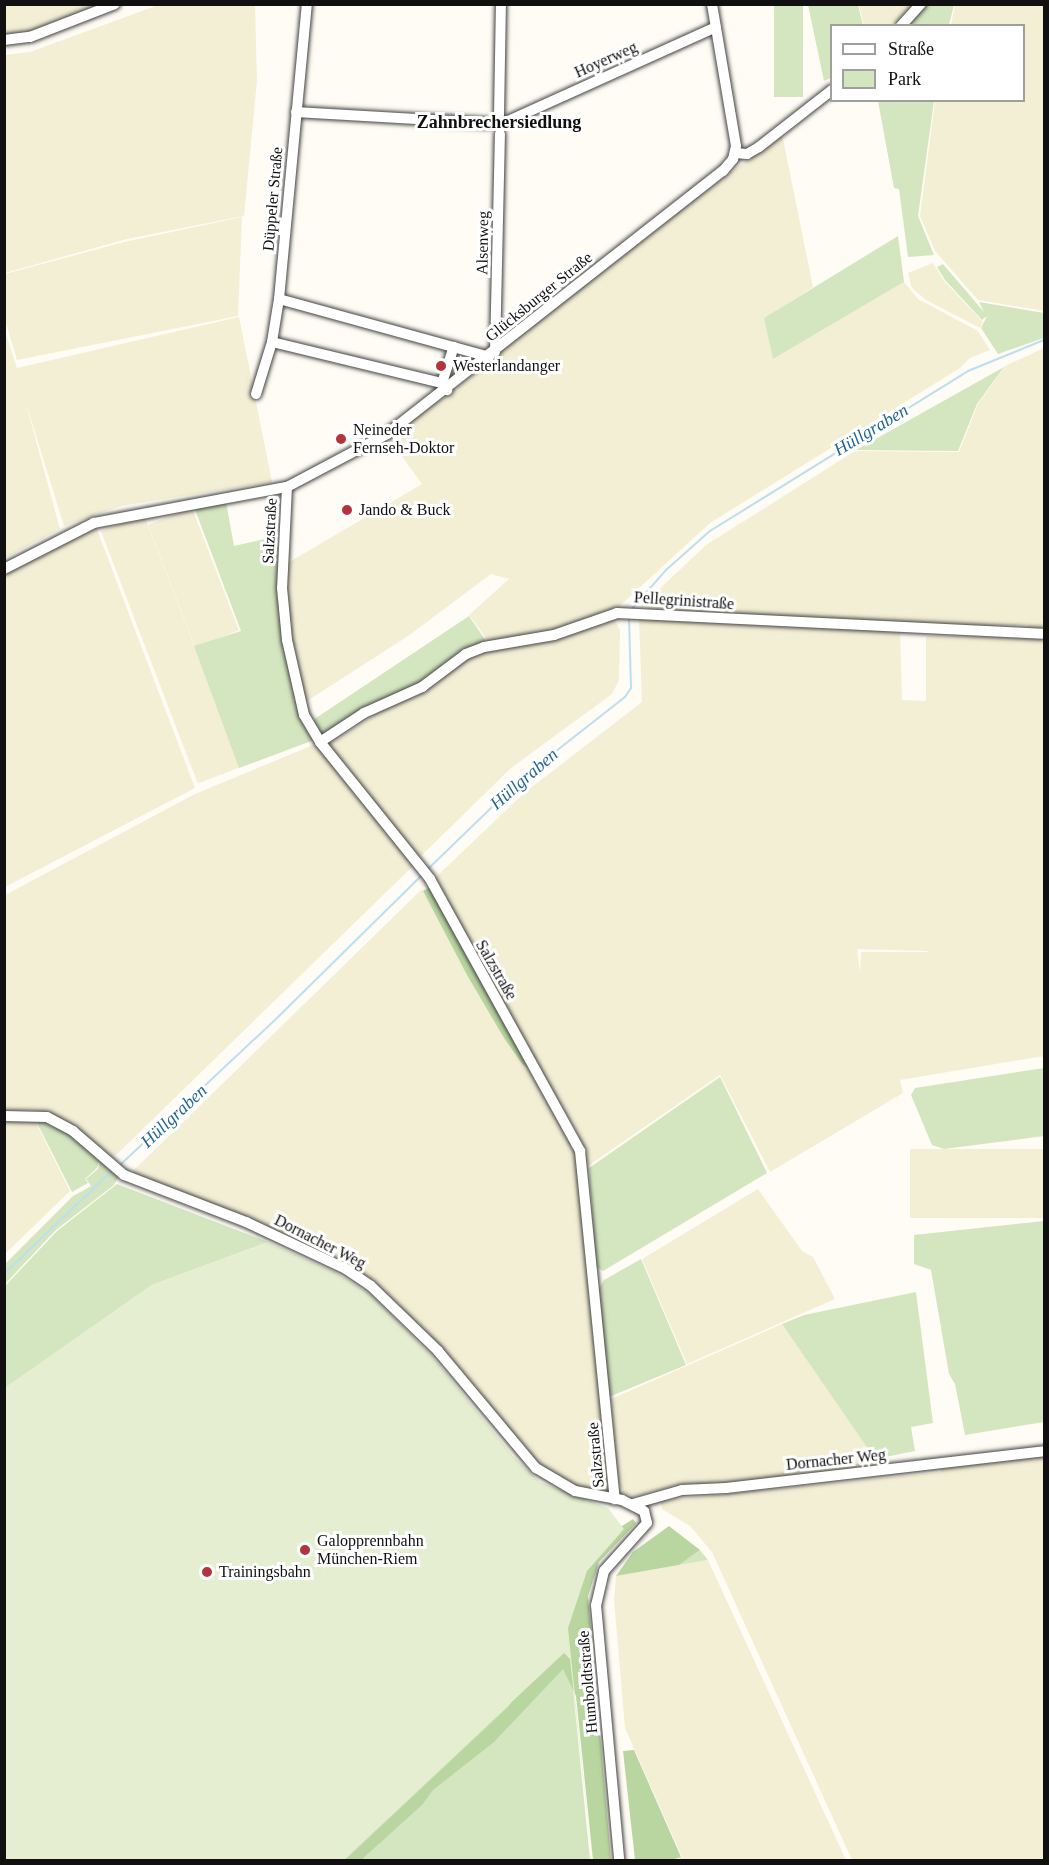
<!DOCTYPE html>
<meta charset="utf-8">
<style>
body{margin:0}
#map{position:relative;width:1049px;height:1865px;overflow:hidden;background:#fefcf4;font-family:Georgia,serif}
div>[style]{position:absolute}
.farmland>*{inset:0;background:#f3efd5;transform-origin:0 0}
.green>*{inset:0;background:#d4e6bf;transform-origin:0 0}
.forest>*{inset:0;background:#b9d6a0}
.pitch>*{inset:0;background:#e5eed0}
.stream>*{height:2px;margin:-1px;padding:0 1px;transform-origin:1px;border-radius:1px;background:#bcdff1}
.roads{filter:drop-shadow(0 0 2px #434343) drop-shadow(0 0 2px #434343)}
.minor>*{height:10px;margin:-5px;padding:0 5px;transform-origin:5px;border-radius:5px;background:#fff}
.dots>*{width:16px;height:16px;translate:-50% -50%;box-sizing:border-box;border:3px solid #fff;border-radius:50%}
span{translate:-50% -50%;white-space:nowrap;text-align:center;line-height:1.15;-webkit-text-stroke:6px #fff;paint-order:stroke}
.street-label{font-size:16px;color:#101010}
.poi-label{font-size:16px;color:#101010}
.left{translate:0 -50%;text-align:left}
.neighbourhood-label{font-size:18px;color:#101010;font-weight:700}
.water-label{font-size:18px;color:#236798;font-style:italic}
.frame{position:absolute;inset:0;border:6px solid #101010;pointer-events:none}
.legend{position:absolute;left:830px;top:24px;width:195px;height:78px;box-sizing:border-box;background:#fff;border:2px solid #9f9f9f;margin:0;padding:8px 10px;list-style:none;font-size:18px;color:#101010}
.legend li{display:flex;align-items:center;gap:12px;height:30px}
.legend b{width:30px;border:2px solid #9f9f9f}
</style>
<div id="map">
<div class="farmland">
<div style="clip-path:polygon(161px 4px,255px 5px,257px 80px,244px 216px,127px 239px,5px 273px,5px 55px,30px 52px)"></div>
<div style="clip-path:polygon(5px 5px,103px 5px,29px 33px,5px 36px)"></div>
<div style="clip-path:polygon(859px 5px,859px 4px,912px 5px,893px 26px,864px 25px)"></div>
<div style="clip-path:polygon(955px 5px,1044px 5px,1044px 311px,978px 300px,935px 251px,920px 216px,935px 101px,1024px 100px,1024px 26px,951px 25px)"></div>
<div style="clip-path:polygon(782px 134px,813px 287px,765px 318px,773px 359px,904px 282px,918px 299px,978px 331px,990px 350px,970px 358px,960px 368px,710px 523px,614px 611px,548px 634px,489px 642px,469px 615px,509px 579px,491px 574px,408px 636px,304px 703px,291px 643px,286px 564px,422px 484px,388px 437px,449px 394px,605px 267px)"></div>
<div style="clip-path:polygon(242px 217px,238px 316px,17px 360px,5px 320px,5px 274px,124px 242px)"></div>
<div style="clip-path:polygon(933px 263px,944px 281px,983px 322px,980px 328px,926px 300px,912px 288px,908px 273px)"></div>
<div style="clip-path:polygon(239px 317px,272px 482px,121px 506px,64px 526px,25px 400px,60px 529px,5px 558px,4px 328px,17px 368px)"></div>
<div style="clip-path:polygon(1044px 348px,1044px 632px,1028px 632px,1028px 625px,993px 625px,996px 630px,645px 612px,651px 597px,706px 545px,855px 451px,959px 452px,978px 404px,1005px 366px)"></div>
<div style="left:192px;top:508px;width:131px;height:47px;rotate:69deg"></div>
<div style="left:144px;top:515px;width:270px;height:46px;rotate:69deg"></div>
<div style="clip-path:polygon(96px 527px,195px 788px,5px 887px,5px 574px)"></div>
<div style="clip-path:polygon(613px 617px,620px 630px,619px 680px,612px 694px,511px 768px,418px 859px,328px 746px,466px 654px)"></div>
<div style="clip-path:polygon(evenodd,639px 618px,900px 629px,902px 700px,926px 701px,926px 636px,1044px 637px,1044px 1056px,900px 1080px,903px 1093px,770px 1172px,720px 1075px,588px 1166px,578px 1133px,465px 943px,436px 877px,523px 794px,642px 702px,639px 618px,857px 949px,927px 951px,928px 952px,861px 952px,860px 973px,857px 949px)"></div>
<div style="clip-path:polygon(318px 743px,413px 866px,111px 1160px,56px 1117px,35px 1110px,5px 1111px,5px 895px,195px 794px)"></div>
<div style="clip-path:polygon(422px 889px,504px 1038px,522px 1064px,533px 1071px,577px 1153px,610px 1488px,604px 1492px,574px 1487px,536px 1465px,373px 1282px,132px 1172px)"></div>
<div style="clip-path:polygon(34px 1119px,70px 1191px,5px 1254px,5px 1121px)"></div>
<div style="left:1044px;top:1149px;width:69px;height:134px;rotate:90deg"></div>
<div style="clip-path:polygon(758px 1189px,802px 1251px,813px 1257px,835px 1299px,687px 1364px,642px 1259px)"></div>
<div style="clip-path:polygon(782px 1324px,881px 1467px,715px 1485px,677px 1485px,634px 1496px,624px 1493px,618px 1482px,611px 1399px)"></div>
<div style="clip-path:polygon(1044px 1454px,1044px 1860px,852px 1860px,712px 1552px,690px 1526px,662px 1509px,660px 1501px,941px 1472px,940px 1467px)"></div>
<div style="clip-path:polygon(708px 1560px,846px 1860px,674px 1860px,682px 1857px,625px 1728px,614px 1600px,616px 1576px)"></div>
</div>
<div class="green">
<div style="left:774px;top:5px;width:29px;height:92px"></div>
<div style="clip-path:polygon(808px 5px,858px 5px,863px 25px,832px 26px,831px 78px,824px 81px)"></div>
<div style="clip-path:polygon(926px 5px,954px 5px,949px 25px,907px 26px)"></div>
<div style="clip-path:polygon(878px 101px,934px 101px,918px 216px,934px 255px,908px 257px,899px 189px,894px 188px)"></div>
<div style="clip-path:polygon(898px 236px,904px 282px,773px 359px,764px 318px)"></div>
<div style="clip-path:polygon(943px 264px,984px 312px,979px 302px,1044px 313px,1044px 338px,998px 354px,981px 328px,987px 316px,982px 320px,945px 280px,937px 267px)"></div>
<div style="clip-path:polygon(456px 352px,464px 354px,468px 366px,450px 379px)"></div>
<div style="clip-path:polygon(1004px 367px,977px 404px,958px 451px,856px 450px)"></div>
<div style="clip-path:polygon(226px 502px,234px 546px,278px 536px,279px 600px,314px 740px,239px 768px,194px 646px,241px 631px,194px 507px)"></div>
<div style="clip-path:polygon(469px 616px,488px 644px,422px 685px,320px 736px,312px 723px,316px 718px)"></div>
<div style="clip-path:polygon(1044px 1068px,1044px 1136px,944px 1149px,932px 1145px,911px 1095px,915px 1088px)"></div>
<div style="clip-path:polygon(720px 1077px,767px 1173px,603px 1271px,596px 1267px,589px 1168px)"></div>
<div style="clip-path:polygon(35px 1119px,64px 1131px,100px 1160px,97px 1168px,85px 1179px,88px 1183px,72px 1192px)"></div>
<div style="clip-path:polygon(100px 1161px,119px 1175px,114px 1185px,56px 1230px,5px 1284px,5px 1264px,73px 1196px,91px 1186px,86px 1179px,98px 1169px)"></div>
<div style="clip-path:polygon(117px 1184px,268px 1242px,152px 1285px,5px 1388px,5px 1286px,57px 1231px)"></div>
<div style="clip-path:polygon(1044px 1221px,1044px 1422px,965px 1435px,955px 1384px,949px 1374px,931px 1270px,914px 1264px,914px 1235px)"></div>
<div style="clip-path:polygon(641px 1259px,686px 1365px,609px 1397px,599px 1289px,604px 1280px)"></div>
<div style="clip-path:polygon(916px 1292px,933px 1423px,911px 1427px,915px 1451px,875px 1459px,782px 1324px,804px 1315px)"></div>
<div style="clip-path:polygon(700px 1550px,708px 1560px,679px 1565px)"></div>
<div style="clip-path:polygon(564px 1653px,570px 1659px,590px 1860px,343px 1860px)"></div>
</div>
<div class="forest">
<div style="clip-path:polygon(430px 887px,533px 1071px,522px 1064px,504px 1038px,467px 975px,423px 891px)"></div>
<div style="clip-path:polygon(633px 1519px,636px 1523px,599px 1562px,588px 1596px,611px 1860px,593px 1860px,576px 1696px,563px 1669px,494px 1742px,433px 1790px,422px 1805px,361px 1860px,345px 1860px,508px 1707px,522px 1686px,528px 1650px,614px 1531px)"></div>
<div style="clip-path:polygon(669px 1526px,700px 1550px,679px 1565px,616px 1576px,633px 1552px)"></div>
<div style="clip-path:polygon(634px 1750px,681px 1857px,671px 1860px,635px 1860px,623px 1751px)"></div>
</div>
<div class="pitch">
<div style="clip-path:polygon(268px 1242px,337px 1273px,371px 1295px,432px 1356px,513px 1456px,540px 1482px,608px 1508px,624px 1529px,587px 1571px,568px 1628px,592px 1860px,570px 1659px,564px 1653px,343px 1860px,5px 1860px,5px 1388px,152px 1285px)"></div>
</div>
<div class="stream">
<div style="left:630px;top:611px;width:55px;rotate:-48.7deg"></div>
<div style="left:666px;top:570px;width:59px;rotate:-41.6deg"></div>
<div style="left:710px;top:531px;width:304px;rotate:-31.8deg"></div>
<div style="left:968px;top:371px;width:82px;rotate:-22.2deg"></div>
<div style="left:427px;top:870px;width:134px;rotate:-44.1deg"></div>
<div style="left:523px;top:777px;width:130px;rotate:-38.1deg"></div>
<div style="left:625px;top:697px;width:11px;rotate:-56deg"></div>
<div style="left:631px;top:688px;width:72px;rotate:-91.6deg"></div>
<div style="left:120px;top:1165px;width:218px;rotate:-43.1deg"></div>
<div style="left:279px;top:1016px;width:202px;rotate:-44.6deg"></div>
<div style="left:4px;top:1274px;width:151px;rotate:-43.7deg"></div>
</div>
<div class="roads">
<div class="minor">
<div style="left:901px;top:26px;width:30px;rotate:-48deg"></div>
<div style="left:4px;top:40px;width:26px;rotate:-7deg"></div>
<div style="left:30px;top:37px;width:91px;rotate:-21.2deg"></div>
<div style="left:296px;top:112px;width:193px;rotate:3.3deg"></div>
<div style="left:499px;top:115px;width:111px;rotate:-89deg"></div>
<div style="left:508px;top:121px;width:228px;rotate:-24.3deg"></div>
<div style="left:735px;top:153px;width:12px;rotate:5deg"></div>
<div style="left:747px;top:154px;width:14px;rotate:-30deg"></div>
<div style="left:759px;top:147px;width:93px;rotate:-38deg"></div>
<div style="left:279px;top:299px;width:218px;rotate:15.4deg"></div>
<div style="left:272px;top:342px;width:175px;rotate:13.6deg"></div>
<div style="left:442px;top:383px;width:9px;rotate:54deg"></div>
<div style="left:495px;top:352px;width:218px;rotate:-88.7deg"></div>
<div style="left:442px;top:383px;width:38px;rotate:-72deg"></div>
<div style="left:256px;top:394px;width:54px;rotate:-72.9deg"></div>
<div style="left:272px;top:342px;width:44px;rotate:-80.8deg"></div>
<div style="left:279px;top:299px;width:296px;rotate:-84.6deg"></div>
<div style="left:287px;top:487px;width:101px;rotate:92.8deg"></div>
<div style="left:282px;top:588px;width:52px;rotate:84.5deg"></div>
<div style="left:287px;top:640px;width:77px;rotate:77.2deg"></div>
<div style="left:304px;top:715px;width:31px;rotate:59deg"></div>
<div style="left:320px;top:742px;width:176px;rotate:51.2deg"></div>
<div style="left:430px;top:879px;width:311px;rotate:61.1deg"></div>
<div style="left:580px;top:1151px;width:350px;rotate:84.3deg"></div>
<div style="left:4px;top:569px;width:101px;rotate:-27.1deg"></div>
<div style="left:94px;top:523px;width:196px;rotate:-10.6deg"></div>
<div style="left:287px;top:487px;width:113px;rotate:-27.9deg"></div>
<div style="left:387px;top:434px;width:427px;rotate:-38.1deg"></div>
<div style="left:723px;top:171px;width:16px;rotate:-50deg"></div>
<div style="left:733px;top:159px;width:13px;rotate:-77deg"></div>
<div style="left:736px;top:146px;width:144px;rotate:-99.6deg"></div>
<div style="left:320px;top:742px;width:53px;rotate:-33.4deg"></div>
<div style="left:364px;top:713px;width:64px;rotate:-24.1deg"></div>
<div style="left:422px;top:687px;width:55px;rotate:-36.9deg"></div>
<div style="left:466px;top:654px;width:19px;rotate:-21deg"></div>
<div style="left:484px;top:647px;width:71px;rotate:-9.7deg"></div>
<div style="left:554px;top:635px;width:67px;rotate:-19.2deg"></div>
<div style="left:617px;top:613px;width:426px;rotate:2.8deg"></div>
<div style="left:4px;top:1116px;width:43px;rotate:1.3deg"></div>
<div style="left:47px;top:1117px;width:30px;rotate:28deg"></div>
<div style="left:73px;top:1131px;width:67px;rotate:40.8deg"></div>
<div style="left:124px;top:1175px;width:131px;rotate:21.1deg"></div>
<div style="left:246px;top:1222px;width:110px;rotate:25.2deg"></div>
<div style="left:346px;top:1269px;width:30px;rotate:34deg"></div>
<div style="left:371px;top:1286px;width:93px;rotate:44.1deg"></div>
<div style="left:438px;top:1351px;width:153px;rotate:50.1deg"></div>
<div style="left:536px;top:1468px;width:45px;rotate:30.5deg"></div>
<div style="left:575px;top:1491px;width:48px;rotate:10.8deg"></div>
<div style="left:622px;top:1500px;width:25px;rotate:27deg"></div>
<div style="left:644px;top:1511px;width:12px;rotate:76deg"></div>
<div style="left:647px;top:1523px;width:64px;rotate:131.9deg"></div>
<div style="left:604px;top:1571px;width:35px;rotate:103deg"></div>
<div style="left:596px;top:1605px;width:256px;rotate:84.8deg"></div>
<div style="left:633px;top:1504px;width:51px;rotate:-15.9deg"></div>
<div style="left:682px;top:1490px;width:44px;rotate:-2.6deg"></div>
<div style="left:726px;top:1488px;width:320px;rotate:-6.6deg"></div>
</div>
</div>
<div class="dots">
<div style="left:441px;top:366px;background:#b5333c"></div>
<div style="left:341px;top:439px;background:#b5333c"></div>
<div style="left:347px;top:510px;background:#b5333c"></div>
<div style="left:305px;top:1550px;background:#b5333c"></div>
<div style="left:207px;top:1572px;background:#b5333c"></div>
</div>
<div class="street-label">
<span style="left:606px;top:60px;rotate:-24deg">Hoyerweg</span>
<span style="left:273px;top:199px;rotate:-85deg">Düppeler Straße</span>
<span style="left:483px;top:243px;rotate:-89deg">Alsenweg</span>
<span style="left:539px;top:297px;rotate:-39deg">Glücksburger Straße</span>
<span style="left:270px;top:531px;rotate:-87deg">Salzstraße</span>
<span style="left:684px;top:601px;rotate:4deg">Pellegrinistraße</span>
<span style="left:496px;top:970px;rotate:60deg">Salzstraße</span>
<span style="left:320px;top:1242px;rotate:27deg">Dornacher Weg</span>
<span style="left:596px;top:1455px;rotate:-95deg">Salzstraße</span>
<span style="left:836px;top:1460px;rotate:-6deg">Dornacher Weg</span>
<span style="left:588px;top:1682px;rotate:-95deg">Humboldtstraße</span>
</div>
<div class="poi-label">
<span class="left" style="left:453px;top:366px">Westerlandanger</span>
<span class="left" style="left:353px;top:439px">Neineder<br>Fernseh-Doktor</span>
<span class="left" style="left:359px;top:510px">Jando &amp; Buck</span>
<span class="left" style="left:317px;top:1550px">Galopprennbahn<br>München-Riem</span>
<span class="left" style="left:219px;top:1572px">Trainingsbahn</span>
</div>
<div class="neighbourhood-label">
<span style="left:499px;top:122px">Zahnbrechersiedlung</span>
</div>
<div class="water-label">
<span style="left:871px;top:430px;rotate:-31deg">Hüllgraben</span>
<span style="left:524px;top:779px;rotate:-41deg">Hüllgraben</span>
<span style="left:174px;top:1116px;rotate:-43deg">Hüllgraben</span>
</div>
<div class="frame"></div>
<ul class="legend">
<li><b style="height:8px;background:#fff"></b>Straße</li>
<li><b style="height:16px;background:#d4e6bf"></b>Park</li>
</ul>
</div>
